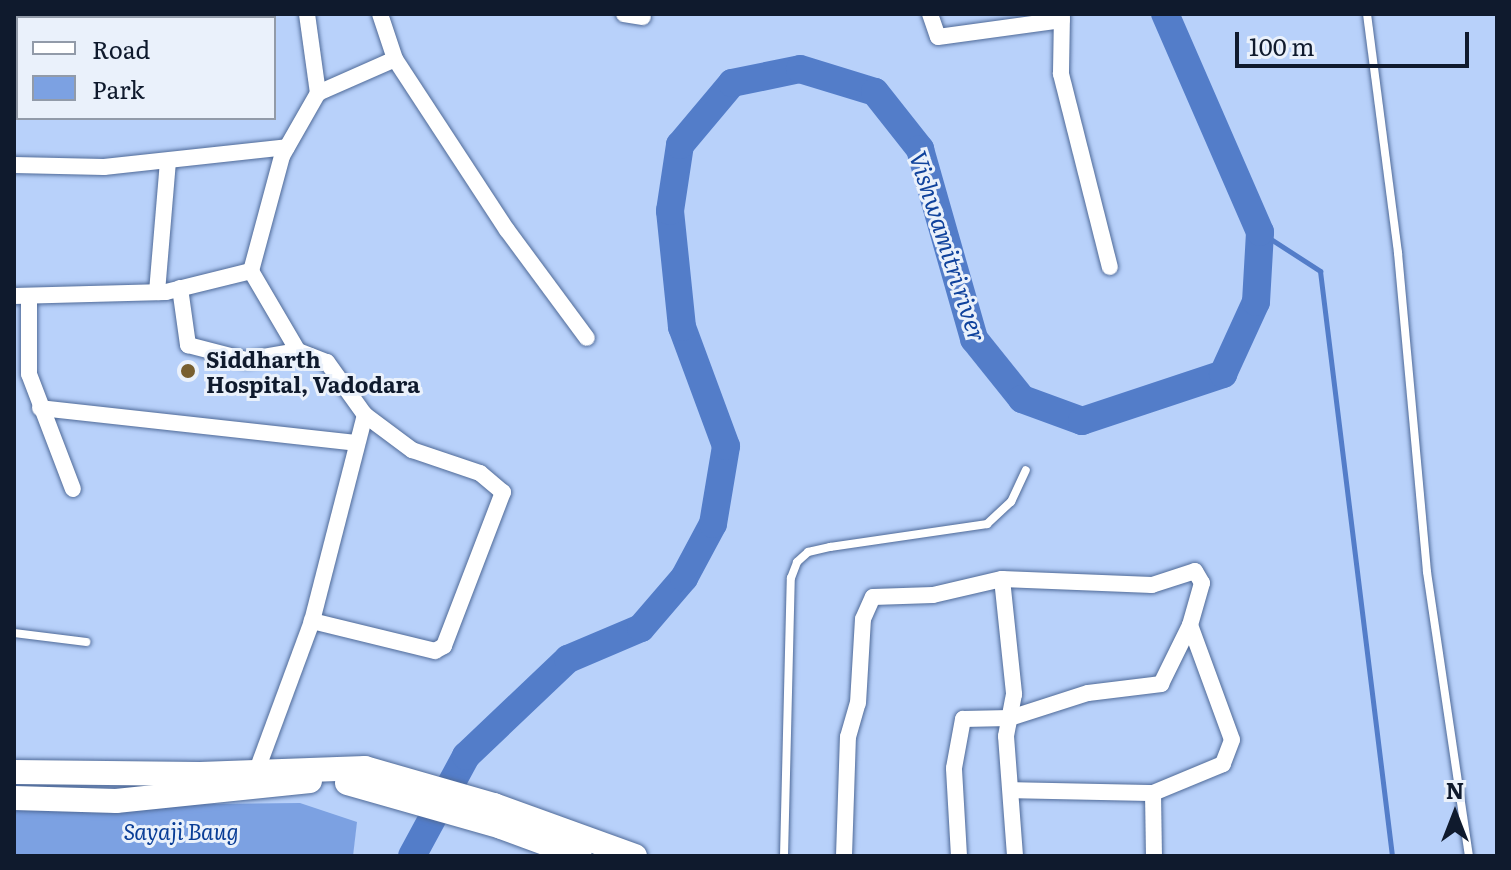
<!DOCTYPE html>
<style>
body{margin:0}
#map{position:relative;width:1511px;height:870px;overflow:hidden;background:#b8d1fa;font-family:Literata,serif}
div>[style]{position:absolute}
.green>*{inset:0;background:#7ca1e2}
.stream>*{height:5px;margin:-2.5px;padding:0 2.5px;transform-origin:2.5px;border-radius:2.5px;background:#537dc9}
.river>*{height:28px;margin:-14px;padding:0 14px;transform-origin:14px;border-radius:14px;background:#537dc9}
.roads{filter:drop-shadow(0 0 2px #4f6a98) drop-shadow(0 0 2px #4f6a98)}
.lane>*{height:8px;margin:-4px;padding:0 4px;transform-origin:4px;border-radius:4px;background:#fff}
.street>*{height:16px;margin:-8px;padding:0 8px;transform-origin:8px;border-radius:8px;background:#fff}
.secondary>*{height:24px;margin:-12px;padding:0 12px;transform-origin:12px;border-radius:12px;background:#fff}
.dots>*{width:22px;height:22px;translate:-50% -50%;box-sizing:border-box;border:4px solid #eaf1fb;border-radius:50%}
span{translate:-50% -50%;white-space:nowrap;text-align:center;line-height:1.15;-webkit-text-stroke:6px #eaf1fb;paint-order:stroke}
.poi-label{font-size:22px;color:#0f1a2d;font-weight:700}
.left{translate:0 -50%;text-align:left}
.park-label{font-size:22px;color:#093d96;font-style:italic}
.water-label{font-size:24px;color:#0f429c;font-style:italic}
.frame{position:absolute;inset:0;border:16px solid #0f1a2d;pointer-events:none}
.legend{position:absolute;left:16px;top:16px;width:260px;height:104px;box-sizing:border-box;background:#eaf1fb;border:2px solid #929ba9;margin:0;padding:10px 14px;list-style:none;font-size:24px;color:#0f1a2d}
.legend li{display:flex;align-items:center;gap:16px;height:40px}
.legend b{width:40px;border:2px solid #929ba9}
.north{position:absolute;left:1415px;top:774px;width:80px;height:80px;-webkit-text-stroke:6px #eaf1fb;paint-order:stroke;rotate:0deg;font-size:22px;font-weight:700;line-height:32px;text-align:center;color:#0f1a2d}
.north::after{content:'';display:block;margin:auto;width:28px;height:36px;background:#0f1a2d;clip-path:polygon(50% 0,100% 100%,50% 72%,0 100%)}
.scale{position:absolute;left:1235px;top:32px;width:234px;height:36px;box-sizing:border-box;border:4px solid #0f1a2d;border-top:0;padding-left:10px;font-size:24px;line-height:28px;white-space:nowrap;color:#0f1a2d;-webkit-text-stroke:6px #eaf1fb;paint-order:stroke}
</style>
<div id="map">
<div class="green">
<div style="clip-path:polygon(300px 803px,357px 822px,353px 856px,14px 856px,14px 806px)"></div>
</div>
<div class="stream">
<div style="left:1260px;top:232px;width:72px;rotate:33deg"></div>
<div style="left:1320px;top:271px;width:589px;rotate:82.98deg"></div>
</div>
<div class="river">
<div style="left:412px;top:856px;width:114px;rotate:-61.6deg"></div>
<div style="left:466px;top:756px;width:141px;rotate:-43.6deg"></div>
<div style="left:568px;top:659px;width:79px;rotate:-23deg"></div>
<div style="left:641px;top:628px;width:66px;rotate:-49.3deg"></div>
<div style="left:684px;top:578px;width:61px;rotate:-61.8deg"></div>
<div style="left:713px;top:524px;width:79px;rotate:-80.5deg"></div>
<div style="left:726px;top:446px;width:127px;rotate:-110.3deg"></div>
<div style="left:682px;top:327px;width:117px;rotate:-95.9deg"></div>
<div style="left:670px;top:211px;width:67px;rotate:-81.4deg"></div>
<div style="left:680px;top:145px;width:81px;rotate:-50deg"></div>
<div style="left:732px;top:83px;width:69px;rotate:-11.6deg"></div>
<div style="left:800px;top:69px;width:78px;rotate:17deg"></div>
<div style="left:875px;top:92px;width:73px;rotate:51.7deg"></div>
<div style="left:920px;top:149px;width:198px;rotate:74.1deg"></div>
<div style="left:974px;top:339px;width:77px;rotate:51.3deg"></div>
<div style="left:1022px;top:399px;width:64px;rotate:20.1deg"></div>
<div style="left:1082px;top:421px;width:149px;rotate:-18.4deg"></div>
<div style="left:1223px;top:374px;width:79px;rotate:-65.4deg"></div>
<div style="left:1256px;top:302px;width:70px;rotate:-86.7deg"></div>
<div style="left:1260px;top:232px;width:238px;rotate:-113.5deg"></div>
</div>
<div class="roads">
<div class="lane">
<div style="left:1367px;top:14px;width:241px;rotate:82.6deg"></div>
<div style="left:1398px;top:253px;width:320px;rotate:84.8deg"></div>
<div style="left:1427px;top:572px;width:287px;rotate:81.6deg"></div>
<div style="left:14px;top:633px;width:73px;rotate:7.1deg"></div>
<div style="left:784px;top:856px;width:278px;rotate:-88.6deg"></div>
<div style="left:791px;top:578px;width:17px;rotate:-69deg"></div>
<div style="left:797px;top:562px;width:15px;rotate:-42deg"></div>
<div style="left:808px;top:552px;width:23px;rotate:-13deg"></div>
<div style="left:830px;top:547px;width:159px;rotate:-8.3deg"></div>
<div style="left:987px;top:524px;width:33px;rotate:-43deg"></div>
<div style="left:1011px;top:502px;width:35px;rotate:-65deg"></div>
</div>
<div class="street">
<div style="left:307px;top:14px;width:80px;rotate:82.1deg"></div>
<div style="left:624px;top:14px;width:19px;rotate:9deg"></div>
<div style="left:930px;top:14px;width:24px;rotate:71deg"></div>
<div style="left:938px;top:37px;width:125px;rotate:-7.8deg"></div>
<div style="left:1062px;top:14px;width:60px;rotate:91deg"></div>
<div style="left:1061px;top:74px;width:199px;rotate:75.8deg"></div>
<div style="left:395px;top:59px;width:204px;rotate:56.8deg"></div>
<div style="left:507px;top:230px;width:134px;rotate:53.5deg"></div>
<div style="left:14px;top:165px;width:90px;rotate:1.3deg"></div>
<div style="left:104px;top:167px;width:184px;rotate:-6.2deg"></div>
<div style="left:251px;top:271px;width:93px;rotate:59.6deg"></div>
<div style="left:180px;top:288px;width:58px;rotate:82deg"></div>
<div style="left:188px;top:345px;width:60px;rotate:14.5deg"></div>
<div style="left:246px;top:360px;width:53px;rotate:-9.8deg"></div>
<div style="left:298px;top:351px;width:31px;rotate:21deg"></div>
<div style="left:327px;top:362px;width:65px;rotate:54.4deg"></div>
<div style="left:365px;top:415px;width:59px;rotate:36.7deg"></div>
<div style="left:412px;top:450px;width:72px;rotate:18.7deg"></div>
<div style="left:480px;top:473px;width:30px;rotate:40deg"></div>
<div style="left:503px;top:492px;width:165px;rotate:111deg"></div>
<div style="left:444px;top:646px;width:10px;rotate:151deg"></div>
<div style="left:435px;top:651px;width:127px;rotate:-166.3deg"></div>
<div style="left:157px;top:292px;width:130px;rotate:-85.2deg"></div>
<div style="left:14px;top:296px;width:152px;rotate:-1.5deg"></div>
<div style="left:166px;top:292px;width:88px;rotate:-13.9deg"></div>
<div style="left:251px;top:271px;width:119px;rotate:-74.9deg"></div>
<div style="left:282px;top:156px;width:73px;rotate:-60.3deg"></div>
<div style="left:318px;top:93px;width:84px;rotate:-23.8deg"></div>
<div style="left:395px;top:59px;width:47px;rotate:-108.4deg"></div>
<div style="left:29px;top:297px;width:77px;rotate:90deg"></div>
<div style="left:29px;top:374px;width:123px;rotate:69.1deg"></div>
<div style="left:40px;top:408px;width:319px;rotate:6.3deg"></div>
<div style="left:1002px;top:579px;width:116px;rotate:84deg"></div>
<div style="left:1014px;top:694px;width:43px;rotate:100.8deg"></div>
<div style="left:1006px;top:736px;width:120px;rotate:85.7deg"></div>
<div style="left:257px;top:770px;width:159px;rotate:-69.7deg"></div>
<div style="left:312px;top:621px;width:213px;rotate:-75.6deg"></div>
<div style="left:1153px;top:793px;width:63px;rotate:89.1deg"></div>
<div style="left:844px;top:856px;width:119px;rotate:-88.1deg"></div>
<div style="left:848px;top:737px;width:35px;rotate:-74deg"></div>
<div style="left:858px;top:703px;width:84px;rotate:-86.6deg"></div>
<div style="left:863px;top:619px;width:24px;rotate:-66deg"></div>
<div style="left:873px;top:597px;width:60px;rotate:-1.9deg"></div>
<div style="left:933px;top:595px;width:71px;rotate:-13.1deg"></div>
<div style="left:1002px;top:579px;width:150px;rotate:2.3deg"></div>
<div style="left:1152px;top:585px;width:45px;rotate:-18deg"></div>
<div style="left:1195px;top:571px;width:14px;rotate:60deg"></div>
<div style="left:1202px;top:583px;width:44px;rotate:105.9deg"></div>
<div style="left:1190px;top:625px;width:122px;rotate:69.9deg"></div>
<div style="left:1232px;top:740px;width:26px;rotate:111deg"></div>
<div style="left:1223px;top:764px;width:76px;rotate:157.5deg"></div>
<div style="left:1153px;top:793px;width:141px;rotate:-178.8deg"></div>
<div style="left:959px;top:856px;width:88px;rotate:-93.3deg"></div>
<div style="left:954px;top:768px;width:50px;rotate:-79.6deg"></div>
<div style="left:963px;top:719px;width:47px;rotate:-1.2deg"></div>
<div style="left:1010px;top:718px;width:82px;rotate:-17.8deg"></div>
<div style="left:1088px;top:693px;width:74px;rotate:-7deg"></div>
<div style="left:1161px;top:684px;width:66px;rotate:-63.8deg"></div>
</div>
<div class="secondary">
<div style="left:14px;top:772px;width:186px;rotate:0.6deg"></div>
<div style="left:200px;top:774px;width:165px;rotate:-2.1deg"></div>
<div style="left:365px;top:768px;width:134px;rotate:16deg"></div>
<div style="left:494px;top:805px;width:150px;rotate:19.9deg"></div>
<div style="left:347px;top:783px;width:160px;rotate:15.9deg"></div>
<div style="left:501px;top:827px;width:84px;rotate:20.2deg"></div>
<div style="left:14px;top:798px;width:102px;rotate:1.7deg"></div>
<div style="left:116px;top:801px;width:195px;rotate:-5.9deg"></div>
</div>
</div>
<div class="dots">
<div style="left:188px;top:371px;background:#785f30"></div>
</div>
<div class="poi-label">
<span class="left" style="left:206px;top:371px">Siddharth<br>Hospital, Vadodara</span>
</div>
<div class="park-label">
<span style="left:181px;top:831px">Sayaji Baug</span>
</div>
<div class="water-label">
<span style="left:949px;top:246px;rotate:72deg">Vishwamitri river</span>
</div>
<div class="frame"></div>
<ul class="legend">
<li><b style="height:10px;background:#fff"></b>Road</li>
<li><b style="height:22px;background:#7ca1e2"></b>Park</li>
</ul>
<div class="north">N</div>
<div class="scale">100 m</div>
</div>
